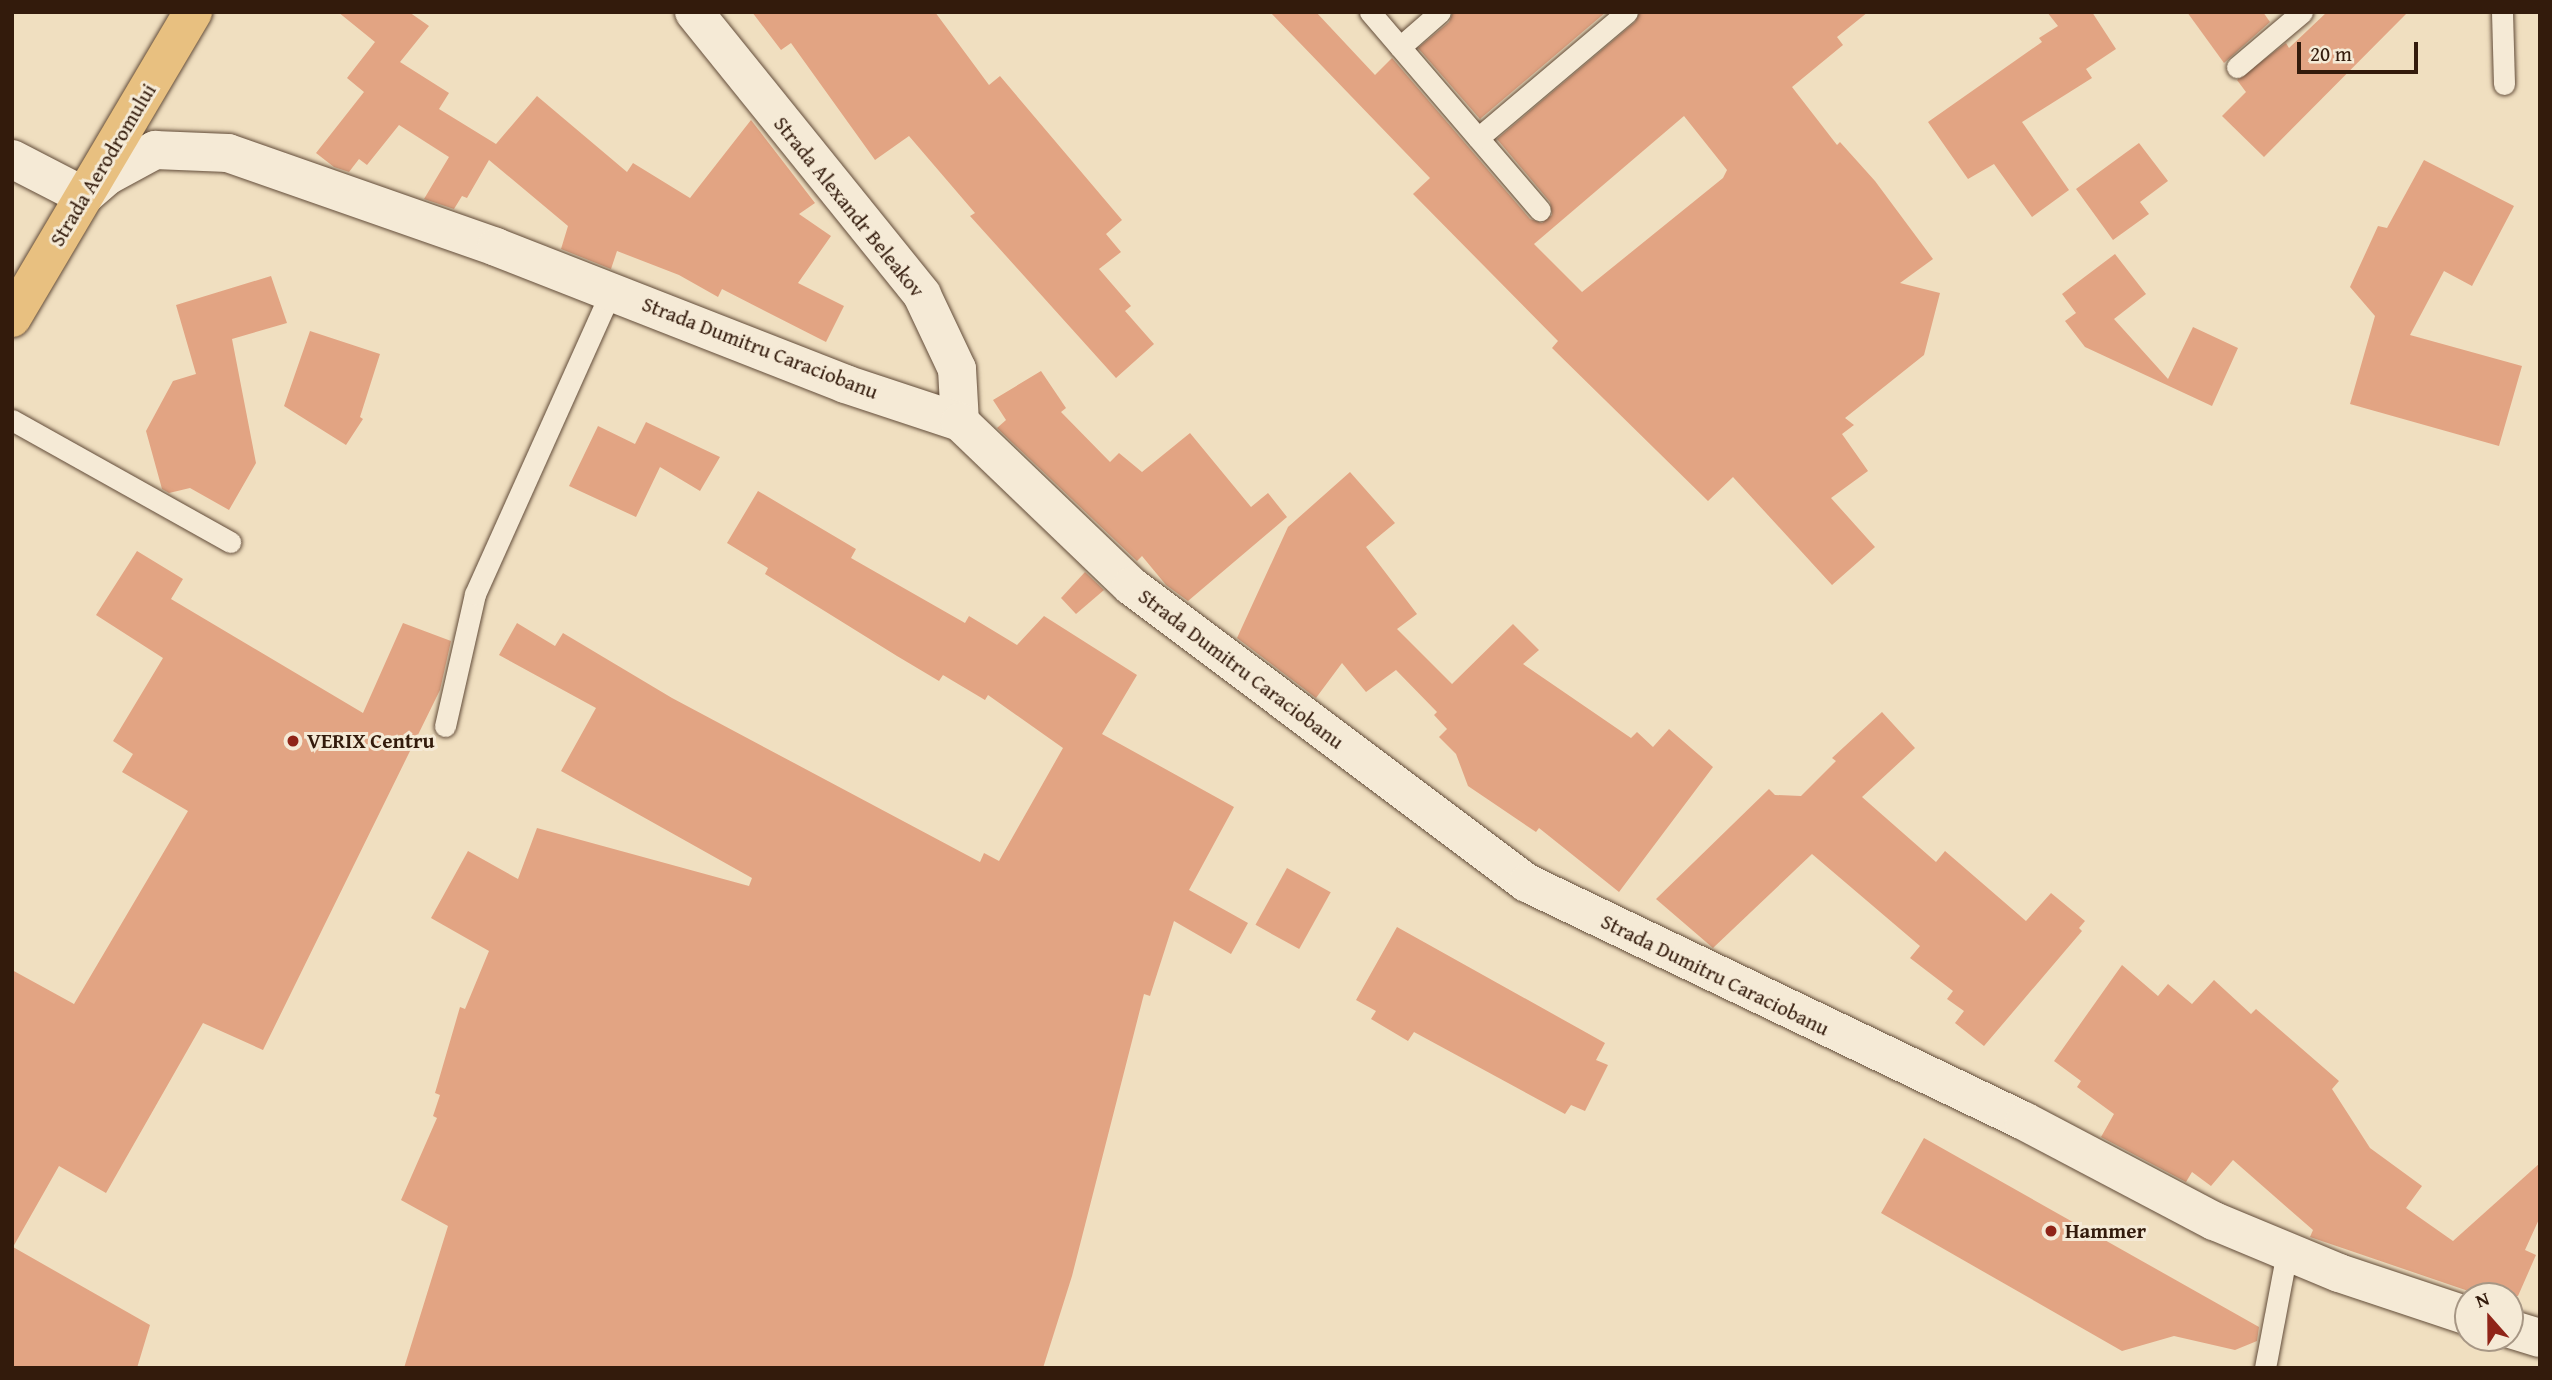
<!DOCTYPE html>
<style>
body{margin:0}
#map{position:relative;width:2552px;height:1380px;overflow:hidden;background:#f0dfc0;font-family:"Gentium Book Plus",serif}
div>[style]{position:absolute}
.building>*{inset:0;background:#e2a483;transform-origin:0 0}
.roads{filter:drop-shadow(0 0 2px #624c39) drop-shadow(0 0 2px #624c39)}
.service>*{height:21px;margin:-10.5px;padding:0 10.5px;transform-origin:10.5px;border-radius:10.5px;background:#f5ead6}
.minor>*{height:38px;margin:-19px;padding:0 19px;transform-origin:19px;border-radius:19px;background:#f5ead6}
.primary>*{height:38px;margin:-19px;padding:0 19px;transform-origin:19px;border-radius:19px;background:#e8c080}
.dots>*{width:19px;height:19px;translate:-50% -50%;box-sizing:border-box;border:4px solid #f5ead6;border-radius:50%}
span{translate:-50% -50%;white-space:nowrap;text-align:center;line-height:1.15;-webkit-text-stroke:6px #f5ead6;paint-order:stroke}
.street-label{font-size:21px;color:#331b0c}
.poi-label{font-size:21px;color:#331b0c;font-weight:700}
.left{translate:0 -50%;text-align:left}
.frame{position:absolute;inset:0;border:14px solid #331b0c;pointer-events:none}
.north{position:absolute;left:2454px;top:1282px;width:70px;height:70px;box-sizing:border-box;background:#f5ead6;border:2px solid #a79785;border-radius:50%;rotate:339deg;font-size:19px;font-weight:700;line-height:28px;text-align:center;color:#331b0c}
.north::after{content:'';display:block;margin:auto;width:24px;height:32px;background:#8f2418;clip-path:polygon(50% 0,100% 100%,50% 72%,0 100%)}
.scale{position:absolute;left:2297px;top:42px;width:121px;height:32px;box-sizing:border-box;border:4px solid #331b0c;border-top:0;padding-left:9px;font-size:21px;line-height:24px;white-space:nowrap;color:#331b0c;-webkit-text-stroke:5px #f5ead6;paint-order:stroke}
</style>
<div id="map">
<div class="building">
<div style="clip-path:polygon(338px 12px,409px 12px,429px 26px,400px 62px,449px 93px,439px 109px,496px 144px,537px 96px,627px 172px,633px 163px,690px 198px,751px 120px,815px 203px,799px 214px,831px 236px,798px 283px,844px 306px,826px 342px,722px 289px,718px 297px,679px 275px,617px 251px,611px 269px,561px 249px,568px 226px,489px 160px,467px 198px,462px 196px,454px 209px,424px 199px,449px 157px,399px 125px,367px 165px,359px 159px,349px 172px,334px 167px,316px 153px,364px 92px,347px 78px,375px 42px)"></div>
<div style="clip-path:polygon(752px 12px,935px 12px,989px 85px,1000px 76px,1122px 220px,1106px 234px,1121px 252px,1099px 269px,1131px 306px,1125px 311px,1154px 344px,1116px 378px,970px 216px,975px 213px,909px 136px,875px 160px,791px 43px,781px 50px)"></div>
<div style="clip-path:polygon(evenodd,1270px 12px,1316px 12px,1375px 75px,1392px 58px,1530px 219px,1542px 223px,1552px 215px,1550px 202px,1497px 139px,1635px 22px,1640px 12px,1868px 12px,1837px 37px,1843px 45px,1792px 87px,1837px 145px,1840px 142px,1875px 181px,1933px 259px,1900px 283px,1940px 293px,1924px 355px,1845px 418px,1854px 425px,1842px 434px,1868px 471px,1831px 498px,1875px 547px,1832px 585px,1733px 477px,1708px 501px,1552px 348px,1558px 341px,1413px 194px,1430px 178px,1270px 12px,1684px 116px,1727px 170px,1723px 178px,1582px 292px,1534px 244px,1684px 116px)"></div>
<div style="clip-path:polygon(1453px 12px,1606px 12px,1480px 119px,1418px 48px,1449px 22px)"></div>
<div style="clip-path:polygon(2047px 12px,2092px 12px,2116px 49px,2086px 69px,2092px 78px,2022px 122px,2069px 190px,2032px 217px,1994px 164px,1968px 179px,1928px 122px,2042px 42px,2039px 38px,2058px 26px)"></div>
<div style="clip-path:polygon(2187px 12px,2263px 12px,2270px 22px,2224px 63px)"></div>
<div style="clip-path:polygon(2327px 12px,2408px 12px,2264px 157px,2222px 116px,2246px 92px,2237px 80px,2286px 43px,2289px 48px)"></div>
<div style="clip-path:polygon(2139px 143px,2168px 181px,2140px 202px,2149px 214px,2113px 240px,2076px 189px)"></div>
<div style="clip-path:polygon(2424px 160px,2514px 206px,2472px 286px,2444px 271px,2410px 335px,2522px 366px,2499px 446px,2350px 404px,2375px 316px,2350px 287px,2378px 226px,2387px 228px)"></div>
<div style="clip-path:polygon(2115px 254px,2146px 294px,2114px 319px,2168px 379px,2193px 327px,2238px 348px,2212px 406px,2085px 347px,2065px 321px,2076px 313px,2062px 294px)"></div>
<div style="clip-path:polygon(271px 276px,287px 323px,232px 339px,256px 463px,229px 510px,190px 488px,169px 493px,162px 489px,146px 431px,173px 381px,196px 374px,176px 305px)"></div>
<div style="clip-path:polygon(310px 331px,380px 354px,360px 417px,363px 419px,346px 445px,284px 406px)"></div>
<div style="clip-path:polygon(1041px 371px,1066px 408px,1061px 412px,1110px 462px,1119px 453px,1142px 472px,1190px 433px,1251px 507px,1268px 493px,1287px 517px,1188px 601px,1166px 585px,1142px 556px,1137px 561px,997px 428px,1006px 420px,993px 400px)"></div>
<div style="clip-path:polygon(646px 422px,720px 457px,700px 491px,660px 467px,636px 517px,569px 486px,598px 426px,635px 444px)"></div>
<div style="clip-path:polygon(1350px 472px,1395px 523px,1366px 547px,1417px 614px,1397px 629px,1452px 684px,1513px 624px,1539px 650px,1523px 664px,1631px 738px,1637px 732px,1653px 747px,1669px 729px,1713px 767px,1619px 892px,1539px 828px,1536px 832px,1468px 786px,1456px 754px,1439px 737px,1447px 729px,1434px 715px,1437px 712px,1396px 670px,1366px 692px,1342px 663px,1316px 698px,1237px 638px,1288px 527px)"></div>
<div style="clip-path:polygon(758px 491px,856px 549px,851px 558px,965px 623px,969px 616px,1017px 645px,1044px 616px,1137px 675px,1102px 734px,1234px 807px,1189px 890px,1248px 923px,1231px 954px,1174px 921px,1150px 996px,1144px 994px,1072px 1276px,1043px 1368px,404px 1368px,448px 1226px,401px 1200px,437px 1118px,433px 1116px,440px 1095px,435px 1093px,460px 1007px,465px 1009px,489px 951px,431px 918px,468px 851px,518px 879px,537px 828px,749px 886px,752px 878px,561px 771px,596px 708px,499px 655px,517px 623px,555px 646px,563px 633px,672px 698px,980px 862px,984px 853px,999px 861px,1063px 748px,988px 695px,985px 700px,943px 675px,939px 681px,897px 656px,765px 574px,768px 568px,727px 543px)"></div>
<div style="clip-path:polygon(137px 551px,183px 579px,171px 599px,363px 713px,403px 623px,451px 641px,440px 690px,263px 1050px,203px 1023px,106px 1193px,59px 1166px,13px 1247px,150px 1325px,137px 1368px,12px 1368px,12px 970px,74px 1004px,188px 811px,122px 772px,133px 754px,113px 741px,163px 658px,96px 615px)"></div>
<div style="clip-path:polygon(1085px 572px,1104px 590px,1076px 614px,1061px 598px)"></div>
<div style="clip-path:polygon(1882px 712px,1915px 748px,1862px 797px,1936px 862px,1945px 851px,2026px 921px,2051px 893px,2085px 921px,2079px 928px,2082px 931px,1984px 1046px,1955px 1023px,1964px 1011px,1947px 999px,1953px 991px,1910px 958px,1920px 946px,1812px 854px,1713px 948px,1656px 899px,1769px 789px,1775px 795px,1801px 796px,1836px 761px,1832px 758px)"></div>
<div style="left:1287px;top:868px;width:50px;height:65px;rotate:29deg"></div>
<div style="clip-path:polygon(1397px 927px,1605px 1043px,1596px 1060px,1608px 1065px,1585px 1111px,1571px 1105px,1565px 1114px,1414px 1032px,1408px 1041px,1371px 1019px,1376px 1011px,1356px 1000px)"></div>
<div style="clip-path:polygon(2122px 965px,2158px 996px,2168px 984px,2192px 1004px,2214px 980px,2251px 1014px,2256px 1009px,2339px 1081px,2332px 1089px,2370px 1148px,2422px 1186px,2406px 1208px,2453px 1241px,2540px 1163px,2540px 1217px,2525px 1250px,2536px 1255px,2518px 1296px,2483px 1296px,2310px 1237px,2313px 1230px,2233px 1160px,2211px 1186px,2192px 1172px,2186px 1182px,2101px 1137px,2114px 1114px,2077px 1087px,2081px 1081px,2054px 1061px)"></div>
<div style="clip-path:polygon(1924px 1138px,2259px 1327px,2257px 1341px,2235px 1350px,2174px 1336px,2122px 1351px,1881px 1213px)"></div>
</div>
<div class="roads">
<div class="service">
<div style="left:1370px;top:12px;width:261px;rotate:49.4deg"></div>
<div style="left:2502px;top:12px;width:72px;rotate:88.4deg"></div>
<div style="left:1400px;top:47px;width:53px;rotate:-41.2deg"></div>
<div style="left:2237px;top:67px;width:85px;rotate:-40.2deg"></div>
<div style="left:1478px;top:138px;width:195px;rotate:-40.2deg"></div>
<div style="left:12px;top:420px;width:250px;rotate:29.2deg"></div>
<div style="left:445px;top:726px;width:135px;rotate:-77.2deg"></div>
<div style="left:475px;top:594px;width:331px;rotate:-65.8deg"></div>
<div style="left:2265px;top:1368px;width:118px;rotate:-79.3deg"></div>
</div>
<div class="minor">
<div style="left:694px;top:12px;width:363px;rotate:51.1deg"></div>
<div style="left:922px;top:295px;width:82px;rotate:64.7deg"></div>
<div style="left:957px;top:369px;width:53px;rotate:86.8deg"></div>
<div style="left:12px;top:159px;width:81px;rotate:27.2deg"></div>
<div style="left:84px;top:196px;width:30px;rotate:-41deg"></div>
<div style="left:107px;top:176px;width:55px;rotate:-28.4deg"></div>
<div style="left:155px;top:150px;width:73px;rotate:2.4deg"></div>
<div style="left:228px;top:153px;width:284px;rotate:19.3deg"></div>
<div style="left:496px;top:247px;width:375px;rotate:21.4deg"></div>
<div style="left:845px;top:384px;width:121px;rotate:18.3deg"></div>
<div style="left:960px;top:422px;width:237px;rotate:43.8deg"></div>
<div style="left:1131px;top:586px;width:495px;rotate:36.9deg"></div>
<div style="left:1527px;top:883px;width:551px;rotate:25.59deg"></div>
<div style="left:2024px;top:1121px;width:215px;rotate:27.8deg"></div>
<div style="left:2214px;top:1221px;width:135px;rotate:22.6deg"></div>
<div style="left:2339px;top:1273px;width:136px;rotate:18.4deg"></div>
<div style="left:2510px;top:1329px;width:31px;rotate:17deg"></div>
</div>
<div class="primary">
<div style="left:12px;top:318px;width:356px;rotate:-59.4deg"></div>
</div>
</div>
<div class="dots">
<div style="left:293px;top:741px;background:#8f2418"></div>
<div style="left:2051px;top:1231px;background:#8f2418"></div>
</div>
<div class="street-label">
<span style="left:103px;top:165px;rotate:-59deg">Strada Aerodromului</span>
<span style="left:849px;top:207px;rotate:51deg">Strada Alexandr Beleakov</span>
<span style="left:760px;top:348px;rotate:21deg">Strada Dumitru Caraciobanu</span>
<span style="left:1241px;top:669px;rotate:37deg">Strada Dumitru Caraciobanu</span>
<span style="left:1715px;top:975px;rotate:26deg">Strada Dumitru Caraciobanu</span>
</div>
<div class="poi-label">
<span class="left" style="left:307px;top:741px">VERIX Centru</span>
<span class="left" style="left:2065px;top:1231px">Hammer</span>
</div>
<div class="frame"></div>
<div class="north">N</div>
<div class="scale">20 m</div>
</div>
